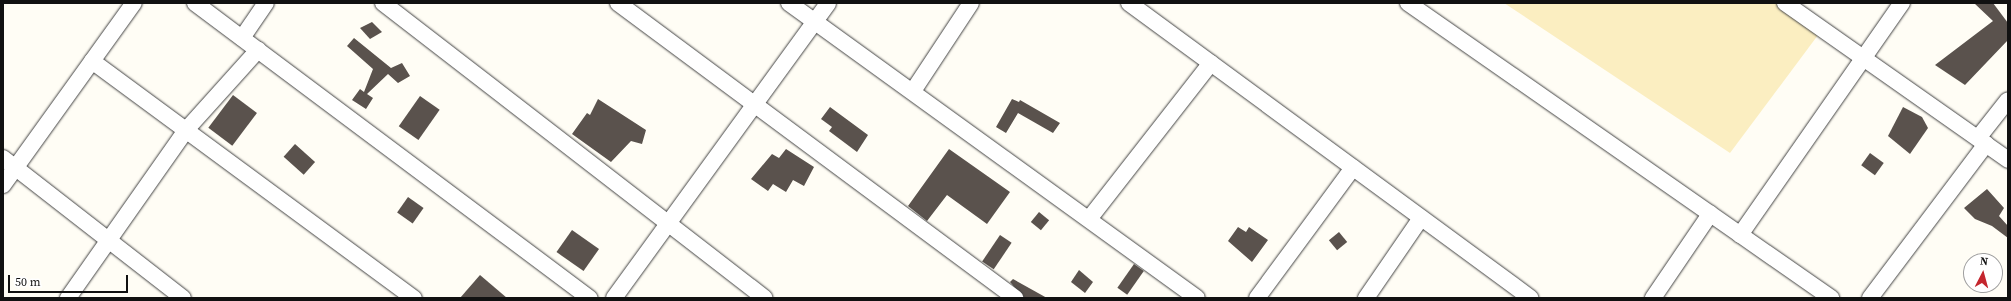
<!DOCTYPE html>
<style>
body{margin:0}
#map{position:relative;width:2011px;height:301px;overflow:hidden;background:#fffdf5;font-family:"Source Serif 4",serif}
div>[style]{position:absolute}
.sand>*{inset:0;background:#fbeec1}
.building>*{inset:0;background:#5a524d;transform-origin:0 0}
.roads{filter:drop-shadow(0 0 1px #444) drop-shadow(0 0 1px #444)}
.minor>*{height:16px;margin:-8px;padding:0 8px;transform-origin:8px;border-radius:8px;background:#fff}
span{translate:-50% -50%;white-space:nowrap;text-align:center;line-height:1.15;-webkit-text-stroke:4px #fff;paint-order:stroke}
.frame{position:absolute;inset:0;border:4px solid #111;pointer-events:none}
.north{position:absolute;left:1963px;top:253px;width:40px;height:40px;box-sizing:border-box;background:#fff;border:1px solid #a0a0a0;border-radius:50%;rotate:6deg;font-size:11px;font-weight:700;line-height:16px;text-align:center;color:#111}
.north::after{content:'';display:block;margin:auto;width:14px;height:18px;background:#c4262e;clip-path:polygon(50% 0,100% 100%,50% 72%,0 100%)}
.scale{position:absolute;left:8px;top:275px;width:120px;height:18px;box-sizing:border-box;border:2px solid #111;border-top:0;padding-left:5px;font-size:12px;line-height:14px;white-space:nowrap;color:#111;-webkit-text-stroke:3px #fff;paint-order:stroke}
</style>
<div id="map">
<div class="sand">
<div style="clip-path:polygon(1504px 3px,1781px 3px,1821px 31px,1730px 153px)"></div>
</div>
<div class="building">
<div style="clip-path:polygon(1974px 3px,1993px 3px,2008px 23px,2008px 40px,1965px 85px,1935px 65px,1993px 21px)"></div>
<div style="clip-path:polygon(372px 22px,382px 32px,370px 39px,360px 28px)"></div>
<div style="clip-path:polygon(354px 38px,391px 68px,402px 63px,410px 76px,398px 83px,388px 74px,367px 94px,373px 98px,366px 109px,352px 100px,360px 89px,364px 92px,373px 69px,347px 46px)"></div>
<div style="left:233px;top:95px;width:30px;height:41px;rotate:37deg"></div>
<div style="left:420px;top:96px;width:24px;height:37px;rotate:35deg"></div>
<div style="clip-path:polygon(598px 99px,646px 130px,642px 144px,631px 141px,611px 162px,572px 134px,587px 113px,590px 115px)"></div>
<div style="clip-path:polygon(1012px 99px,1019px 102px,1020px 100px,1060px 123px,1053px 133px,1018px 113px,1006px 133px,996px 127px)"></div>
<div style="clip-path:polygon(830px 107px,868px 135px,857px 152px,829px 131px,832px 127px,821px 119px)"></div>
<div style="clip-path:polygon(1903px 107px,1922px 117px,1928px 128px,1910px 154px,1888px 136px)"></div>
<div style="left:295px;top:144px;width:27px;height:17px;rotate:42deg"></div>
<div style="clip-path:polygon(786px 149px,814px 167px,804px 186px,793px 180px,786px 192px,773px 184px,768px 191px,751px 179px,772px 154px,779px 158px)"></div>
<div style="clip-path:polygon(949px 149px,1010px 192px,987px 224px,947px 195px,927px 221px,908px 206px)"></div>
<div style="left:1870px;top:153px;width:17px;height:15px;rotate:36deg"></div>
<div style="clip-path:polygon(1987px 189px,2004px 208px,1999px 216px,2008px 226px,2008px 238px,1992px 226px,1975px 219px,1964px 208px)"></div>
<div style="left:408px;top:197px;width:19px;height:19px;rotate:35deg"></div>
<div style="left:1039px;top:212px;width:13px;height:13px;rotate:39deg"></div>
<div style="clip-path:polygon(1238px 227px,1246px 232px,1249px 227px,1268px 240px,1252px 262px,1228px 241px)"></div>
<div style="left:572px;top:230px;width:33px;height:27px;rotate:35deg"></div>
<div style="left:1339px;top:232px;width:13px;height:13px;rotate:51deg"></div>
<div style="left:1000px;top:235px;width:14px;height:32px;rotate:34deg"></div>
<div style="left:1134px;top:264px;width:12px;height:29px;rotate:35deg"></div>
<div style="clip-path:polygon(1079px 270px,1093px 282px,1085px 293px,1071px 282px)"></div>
<div style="clip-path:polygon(480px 275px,507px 298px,460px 298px)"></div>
<div style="clip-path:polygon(1013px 279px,1047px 298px,1024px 298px,1010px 282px)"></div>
</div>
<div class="roads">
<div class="minor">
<div style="left:195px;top:3px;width:493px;rotate:36.8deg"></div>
<div style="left:383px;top:3px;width:482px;rotate:37.7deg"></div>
<div style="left:618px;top:3px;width:495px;rotate:36.6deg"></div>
<div style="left:789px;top:3px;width:503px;rotate:35.87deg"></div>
<div style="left:1129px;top:3px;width:498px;rotate:36.3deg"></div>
<div style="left:1408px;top:3px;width:516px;rotate:34.89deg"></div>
<div style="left:1785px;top:3px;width:273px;rotate:35.1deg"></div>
<div style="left:242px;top:38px;width:42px;rotate:-55.6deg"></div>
<div style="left:92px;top:61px;width:400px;rotate:36.4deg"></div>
<div style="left:913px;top:91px;width:105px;rotate:-56.6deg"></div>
<div style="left:1978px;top:138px;width:48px;rotate:-51.7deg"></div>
<div style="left:3px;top:158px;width:228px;rotate:37.9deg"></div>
<div style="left:3px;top:185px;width:224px;rotate:-54.3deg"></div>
<div style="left:1089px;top:219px;width:198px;rotate:-52deg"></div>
<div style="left:1740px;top:235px;width:283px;rotate:-55.1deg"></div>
<div style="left:68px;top:298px;width:205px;rotate:-54.9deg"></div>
<div style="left:186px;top:130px;width:108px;rotate:-48deg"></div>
<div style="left:614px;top:298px;width:364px;rotate:-54deg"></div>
<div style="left:1257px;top:298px;width:162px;rotate:-53.6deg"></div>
<div style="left:1366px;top:298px;width:97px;rotate:-55.5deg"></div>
<div style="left:1653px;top:298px;width:102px;rotate:-55.8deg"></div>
<div style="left:1870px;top:298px;width:193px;rotate:-53deg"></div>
</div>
</div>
<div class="frame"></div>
<div class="north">N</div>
<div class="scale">50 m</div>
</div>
